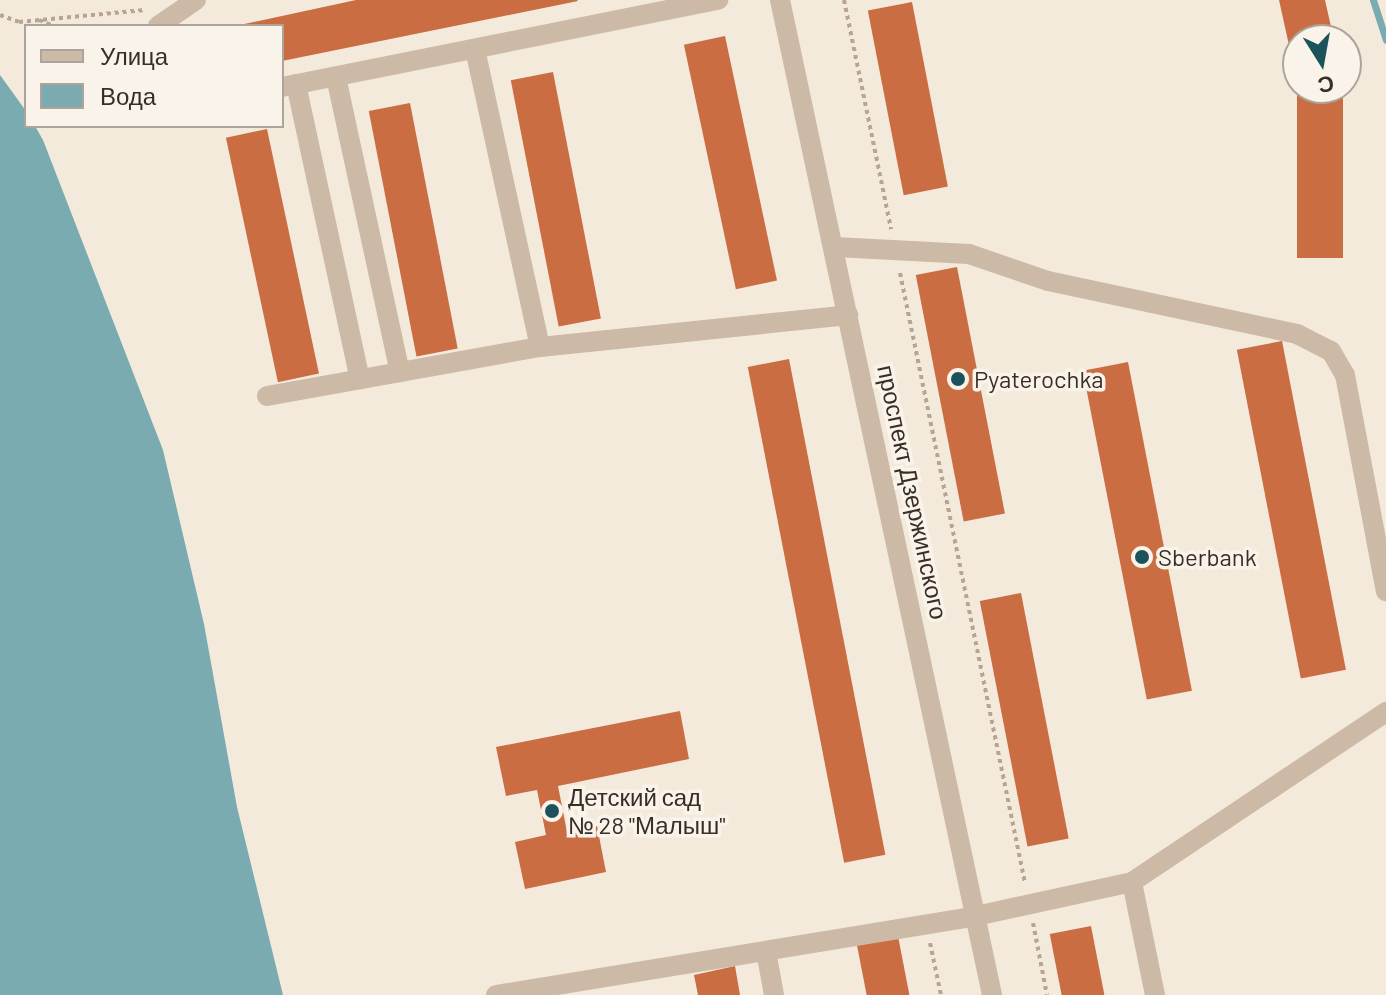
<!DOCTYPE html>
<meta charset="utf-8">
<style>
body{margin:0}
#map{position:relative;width:1386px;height:995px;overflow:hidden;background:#f3eadc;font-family:Barlow,sans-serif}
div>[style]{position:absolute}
.water>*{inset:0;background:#79abb1}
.stream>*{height:7px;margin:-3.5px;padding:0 3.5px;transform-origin:3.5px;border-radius:3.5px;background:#79abb1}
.building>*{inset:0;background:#cb6d42;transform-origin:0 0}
.path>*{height:4px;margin-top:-2px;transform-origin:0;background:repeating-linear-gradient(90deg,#b8a591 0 4px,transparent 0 8px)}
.minor>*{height:20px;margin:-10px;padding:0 10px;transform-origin:10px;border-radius:10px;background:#ccbaa7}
.dots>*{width:22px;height:22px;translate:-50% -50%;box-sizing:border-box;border:4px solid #faf3e9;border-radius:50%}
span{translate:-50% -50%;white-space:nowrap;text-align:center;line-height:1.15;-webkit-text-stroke:7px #faf3e9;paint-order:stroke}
.poi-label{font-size:24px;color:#382e28}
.left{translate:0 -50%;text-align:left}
.street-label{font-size:24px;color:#382e28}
.legend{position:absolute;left:24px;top:24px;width:260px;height:104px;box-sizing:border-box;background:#faf3e9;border:2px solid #aca49c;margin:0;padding:10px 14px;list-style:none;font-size:24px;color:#382e28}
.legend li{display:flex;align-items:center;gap:16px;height:40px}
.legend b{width:40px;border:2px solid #aca49c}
.north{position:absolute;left:1282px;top:24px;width:80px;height:80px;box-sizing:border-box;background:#faf3e9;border:2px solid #aca49c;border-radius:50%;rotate:169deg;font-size:22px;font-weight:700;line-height:32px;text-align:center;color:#382e28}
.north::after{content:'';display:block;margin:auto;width:28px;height:36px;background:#1c535b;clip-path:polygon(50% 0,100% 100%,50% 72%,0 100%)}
</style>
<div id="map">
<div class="water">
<div style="clip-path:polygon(0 75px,26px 111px,26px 126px,35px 126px,43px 140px,163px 450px,204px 624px,237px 807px,283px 995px,0 995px)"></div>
</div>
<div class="stream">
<div style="left:1373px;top:0;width:42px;rotate:72deg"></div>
</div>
<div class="building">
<div style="clip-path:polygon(356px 0,577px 0,578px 1px,282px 61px,282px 26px,235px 26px)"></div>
<div style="clip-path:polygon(1279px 0,1325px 0,1334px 40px,1298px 40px,1298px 86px)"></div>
<div style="left:912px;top:2px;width:188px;height:45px;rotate:79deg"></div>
<div style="left:725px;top:36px;width:250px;height:42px;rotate:78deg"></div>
<div style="left:553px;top:72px;width:251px;height:43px;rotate:79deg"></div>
<div style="left:1297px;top:88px;width:46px;height:170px"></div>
<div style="left:410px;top:103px;width:250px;height:42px;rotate:79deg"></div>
<div style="left:267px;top:129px;width:250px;height:42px;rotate:78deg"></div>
<div style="left:957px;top:267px;width:251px;height:42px;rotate:79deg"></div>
<div style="left:1282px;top:341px;width:335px;height:46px;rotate:79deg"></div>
<div style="left:789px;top:359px;width:505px;height:42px;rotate:79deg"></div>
<div style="left:1128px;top:362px;width:335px;height:46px;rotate:79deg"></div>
<div style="left:1021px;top:593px;width:250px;height:42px;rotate:79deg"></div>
<div style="clip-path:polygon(680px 711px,689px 759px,558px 786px,567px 832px,597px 826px,606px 872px,525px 889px,515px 842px,546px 835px,537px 790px,506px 796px,496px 747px)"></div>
<div style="left:1091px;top:926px;width:70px;height:42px;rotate:79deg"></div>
<div style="left:897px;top:931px;width:65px;height:42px;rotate:79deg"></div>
<div style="clip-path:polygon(735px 966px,740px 995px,698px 995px,694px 975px)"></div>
</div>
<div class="path">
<div style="left:844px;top:0;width:234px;rotate:78.4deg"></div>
<div style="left:0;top:15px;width:20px;rotate:20deg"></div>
<div style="left:19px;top:22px;width:126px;rotate:-5.5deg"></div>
<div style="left:39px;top:20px;width:16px;rotate:22deg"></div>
<div style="left:900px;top:273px;width:623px;rotate:78.42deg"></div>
<div style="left:1033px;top:923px;width:73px;rotate:79deg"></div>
<div style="left:930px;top:943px;width:53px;rotate:78.1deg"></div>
</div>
<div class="minor">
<div style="left:780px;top:0;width:1017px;rotate:77.97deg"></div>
<div style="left:158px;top:26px;width:46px;rotate:-34.4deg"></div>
<div style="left:475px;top:49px;width:305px;rotate:77.7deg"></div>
<div style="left:336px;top:77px;width:302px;rotate:77.8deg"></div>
<div style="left:296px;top:84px;width:302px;rotate:77.8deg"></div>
<div style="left:282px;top:87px;width:445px;rotate:-11.3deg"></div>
<div style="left:835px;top:247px;width:134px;rotate:3deg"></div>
<div style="left:969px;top:254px;width:83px;rotate:18.9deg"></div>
<div style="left:1048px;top:281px;width:255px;rotate:12deg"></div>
<div style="left:1297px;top:334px;width:38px;rotate:27deg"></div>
<div style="left:1331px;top:351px;width:28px;rotate:60deg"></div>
<div style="left:1345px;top:375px;width:220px;rotate:79.3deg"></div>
<div style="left:267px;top:396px;width:277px;rotate:-10.2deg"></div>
<div style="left:540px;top:347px;width:310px;rotate:-5.9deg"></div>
<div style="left:1132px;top:882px;width:115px;rotate:78.5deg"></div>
<div style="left:766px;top:951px;width:45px;rotate:79.7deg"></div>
<div style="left:496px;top:995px;width:486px;rotate:-9.3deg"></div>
<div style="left:976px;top:916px;width:160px;rotate:-12.3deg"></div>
<div style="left:1132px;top:882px;width:306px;rotate:-33.8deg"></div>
</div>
<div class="dots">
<div style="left:958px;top:379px;background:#1c535b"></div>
<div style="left:1142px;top:557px;background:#1c535b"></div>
<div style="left:552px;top:811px;background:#1c535b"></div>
</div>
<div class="poi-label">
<span class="left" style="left:974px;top:379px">Pyaterochka</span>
<span class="left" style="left:1158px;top:557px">Sberbank</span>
<span class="left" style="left:568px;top:811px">Детский сад<br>№ 28 "Малыш"</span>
</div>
<div class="street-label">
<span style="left:913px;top:492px;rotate:78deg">проспект Дзержинского</span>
</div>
<ul class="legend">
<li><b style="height:10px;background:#ccbaa7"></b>Улица</li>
<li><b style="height:22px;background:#79abb1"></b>Вода</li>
</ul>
<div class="north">С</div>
</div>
